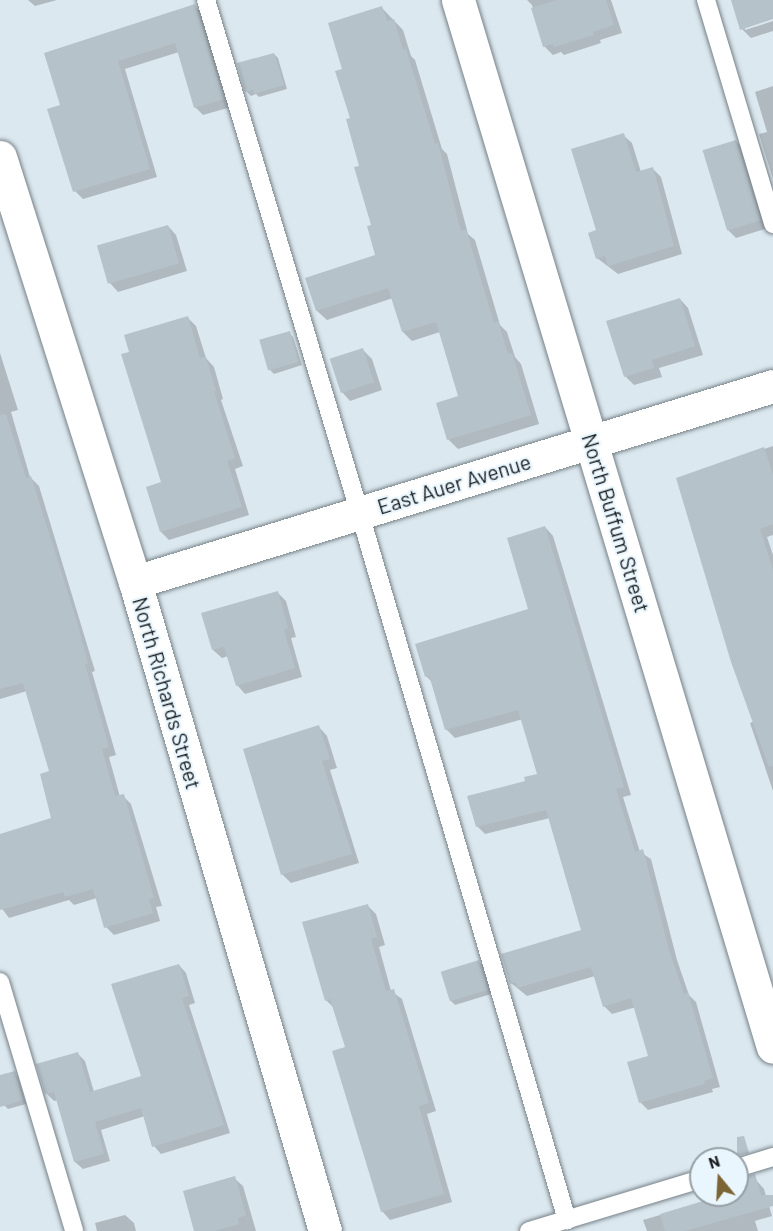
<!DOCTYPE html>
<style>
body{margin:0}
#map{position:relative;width:773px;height:1231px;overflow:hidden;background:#dce8ef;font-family:Barlow,sans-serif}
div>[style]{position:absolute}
.shadow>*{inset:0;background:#0003}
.building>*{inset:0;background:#b6c2c9;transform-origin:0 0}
.roads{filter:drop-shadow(0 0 2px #768188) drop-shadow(0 0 2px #768188)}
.lane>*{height:18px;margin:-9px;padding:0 9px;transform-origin:9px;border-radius:9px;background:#fff}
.street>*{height:33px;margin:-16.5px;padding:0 16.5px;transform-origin:16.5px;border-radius:16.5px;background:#fff}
span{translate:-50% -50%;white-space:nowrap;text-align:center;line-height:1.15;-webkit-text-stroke:4.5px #e9f6fd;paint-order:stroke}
.street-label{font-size:21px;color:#1a1e21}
.north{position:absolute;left:689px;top:1147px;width:60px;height:60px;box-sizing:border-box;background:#e9f6fd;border:2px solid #96a0a5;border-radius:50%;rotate:342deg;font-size:16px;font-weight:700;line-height:24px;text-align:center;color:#1a1e21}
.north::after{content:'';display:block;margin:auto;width:21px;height:27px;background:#7c6435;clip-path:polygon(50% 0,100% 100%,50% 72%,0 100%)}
</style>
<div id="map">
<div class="shadow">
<div style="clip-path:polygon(28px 0,57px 0,35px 6px)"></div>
<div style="clip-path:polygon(527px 0,611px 0,622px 33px,600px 40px,601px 43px,564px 55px,561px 52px,553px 55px,544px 46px,532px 5px)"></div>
<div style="clip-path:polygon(739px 0,773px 0,773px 18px,745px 27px,745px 30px,773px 21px,773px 31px,751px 38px,742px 29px)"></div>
<div style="clip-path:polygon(195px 6px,203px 14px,231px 107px,203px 115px,195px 107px,179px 52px,125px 69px,157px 177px,83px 199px,75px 191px,62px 106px,46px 54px)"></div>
<div style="clip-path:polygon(382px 8px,403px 30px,411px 56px,415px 60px,442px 149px,447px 154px,468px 234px,475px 240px,500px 325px,507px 332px,515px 357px,521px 364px,539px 424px,458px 449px,448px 439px,460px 397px,440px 332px,412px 341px,403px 332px,393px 298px,327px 320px,317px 311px,307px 279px,377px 256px,343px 70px)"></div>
<div style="clip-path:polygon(274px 54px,278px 58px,287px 89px,259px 97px,256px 94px,251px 96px,247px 92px)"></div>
<div style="clip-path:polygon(773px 86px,773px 179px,759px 134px,767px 132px,755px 92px)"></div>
<div style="clip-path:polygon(623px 135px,632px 143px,641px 172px,653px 169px,661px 177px,682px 254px,618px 274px,597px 258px,598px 231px)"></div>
<div style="clip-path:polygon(736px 141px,744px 150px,768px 228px,736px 238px,728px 230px,704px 151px)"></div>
<div style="clip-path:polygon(168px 226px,176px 235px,187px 271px,118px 292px,110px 283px)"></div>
<div style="clip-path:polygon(680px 299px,688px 308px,703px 355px,659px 368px,662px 377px,634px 385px,626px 377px,608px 322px)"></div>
<div style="clip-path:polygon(188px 318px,196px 326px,206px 358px,214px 367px,223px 399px,221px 400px,243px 466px,235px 469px,249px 515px,169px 540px,161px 532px,163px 483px,131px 353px)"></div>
<div style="clip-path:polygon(289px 333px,293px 337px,302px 365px,274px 374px,270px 370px)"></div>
<div style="clip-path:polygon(363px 350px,372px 359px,382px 390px,350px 401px,342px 392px)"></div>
<div style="clip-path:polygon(0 353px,18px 410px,11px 412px,30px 477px,39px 486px,95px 671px,92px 672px,116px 755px,109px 757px,120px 797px,123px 796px,131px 804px,162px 906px,156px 907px,160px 921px,114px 935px,106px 927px,97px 898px,74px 905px,69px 900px,9px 918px,0 906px,0 836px,53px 819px,51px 772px,27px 691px,0 699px)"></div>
<div style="clip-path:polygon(773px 446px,773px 535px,767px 537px,773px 555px,773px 791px,750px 723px,755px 721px,678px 479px)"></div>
<div style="clip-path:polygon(545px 527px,553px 536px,631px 795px,623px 797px,640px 852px,651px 859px,677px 960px,689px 995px,696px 1002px,720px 1087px,712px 1089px,713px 1092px,648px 1110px,640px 1102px,650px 1057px,636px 1007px,612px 1014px,604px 1006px,595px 976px,527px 996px,511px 983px,583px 931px,550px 818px,485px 834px,477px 826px,527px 782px,539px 775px,523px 719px,455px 738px,446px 729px,432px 682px,426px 676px,530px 610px)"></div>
<div style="clip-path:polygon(277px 592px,286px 601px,296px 637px,291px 638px,302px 677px,245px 694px,237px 685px,228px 656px,222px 658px,213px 650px)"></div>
<div style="clip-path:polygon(319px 727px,327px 736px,337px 768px,330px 770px,359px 863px,291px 883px,282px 874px)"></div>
<div style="clip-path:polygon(367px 905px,376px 914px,385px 945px,379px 947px,391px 991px,402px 999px,436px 1111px,427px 1114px,452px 1202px,390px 1220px,382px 1211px,347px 1048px,335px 1009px,326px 1000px)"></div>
<div style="clip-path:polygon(479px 962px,483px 966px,491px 994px,455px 1005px,451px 1001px)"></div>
<div style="clip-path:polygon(179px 965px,186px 973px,195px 1003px,189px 1005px,230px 1133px,161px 1154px,154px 1146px,145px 1116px,101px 1130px,110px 1161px,83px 1169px,75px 1162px,58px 1100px,54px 1101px,46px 1093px,77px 1053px,85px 1061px,94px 1092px,143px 1077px)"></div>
<div style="clip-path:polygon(14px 1072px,18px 1077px,26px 1104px,8px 1109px,4px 1105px,0 1090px,0 1077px)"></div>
<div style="clip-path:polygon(234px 1178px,243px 1186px,256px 1231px,197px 1231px)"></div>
<div style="clip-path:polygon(756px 1180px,764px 1189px,772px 1216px,755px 1221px,758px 1231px,647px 1231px,643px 1220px,728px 1195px,737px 1195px)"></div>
<div style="clip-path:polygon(125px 1215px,134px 1223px,136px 1231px,97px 1231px,95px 1223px)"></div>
</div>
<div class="building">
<div style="clip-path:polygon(557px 0,606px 0,614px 25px,593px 32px,594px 35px,554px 47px,553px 44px,543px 47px,531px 8px)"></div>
<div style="clip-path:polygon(731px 0,773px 0,773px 19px,740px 30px)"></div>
<div style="clip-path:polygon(195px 4px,224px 99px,194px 108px,175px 43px,118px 61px,150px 169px,73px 192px,47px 109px,60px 105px,44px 53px)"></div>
<div style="clip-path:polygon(382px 6px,387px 21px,394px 19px,403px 50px,406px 49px,435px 144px,438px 143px,461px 231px,466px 229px,494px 323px,498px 321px,508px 354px,512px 353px,531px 415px,447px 440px,436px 403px,458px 396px,436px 322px,402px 332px,388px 288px,316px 311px,305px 278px,375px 255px,367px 226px,371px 225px,354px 167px,359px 166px,346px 119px,350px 118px,335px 71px,342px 69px,328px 23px)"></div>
<div style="clip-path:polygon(274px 53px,284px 85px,254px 94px,253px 90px,245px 92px,237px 63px)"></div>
<div style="clip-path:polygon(624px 133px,636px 172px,653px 167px,674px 246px,608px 266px,605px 256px,596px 259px,588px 233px,596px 230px,571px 149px)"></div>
<div style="left:736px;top:140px;width:84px;height:35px;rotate:73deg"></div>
<div style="left:168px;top:225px;width:40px;height:74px;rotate:74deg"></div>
<div style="clip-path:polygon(680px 298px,695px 346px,652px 360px,654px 368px,624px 377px,606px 321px)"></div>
<div style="clip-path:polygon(188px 316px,200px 358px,206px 357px,216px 391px,214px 391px,235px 458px,227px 461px,242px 507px,160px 532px,146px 487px,161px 482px,121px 354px,129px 352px,124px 335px)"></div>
<div style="left:290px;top:331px;width:32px;height:32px;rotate:74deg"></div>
<div style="left:363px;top:348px;width:36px;height:35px;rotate:72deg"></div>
<div style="clip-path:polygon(6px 414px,26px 478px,31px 476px,78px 625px,88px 663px,85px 664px,109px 747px,102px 749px,115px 796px,124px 794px,154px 898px,149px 899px,153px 913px,104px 928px,93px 889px,65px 897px,63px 892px,0 910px,0 834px,51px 818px,40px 774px,49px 771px,23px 683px,0 689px,0 415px)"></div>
<div style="clip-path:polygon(764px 447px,773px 475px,773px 524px,760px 529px,773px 570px,773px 766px,769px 767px,731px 662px,676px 478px)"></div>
<div style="clip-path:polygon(545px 526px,624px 787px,616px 789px,635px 852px,643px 849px,669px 950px,684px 994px,688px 992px,713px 1078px,704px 1081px,705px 1084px,639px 1103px,627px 1062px,648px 1056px,631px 998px,603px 1007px,591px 967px,517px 988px,516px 982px,510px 984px,501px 954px,581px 930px,546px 810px,476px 827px,467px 796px,525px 781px,524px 777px,537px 774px,518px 710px,445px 730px,429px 675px,425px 677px,415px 644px,528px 609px,507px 538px)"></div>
<div style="clip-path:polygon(278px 591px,288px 628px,284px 630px,295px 668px,236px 686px,224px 647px,212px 650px,201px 613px)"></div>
<div style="clip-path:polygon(319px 725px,330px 759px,322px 761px,352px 854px,281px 875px,243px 749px)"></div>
<div style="clip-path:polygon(368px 904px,377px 937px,371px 939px,386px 991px,394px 989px,429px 1103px,419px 1106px,444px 1194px,381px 1212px,332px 1051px,345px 1047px,330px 999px,325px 1001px,302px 922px)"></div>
<div style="left:479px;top:960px;width:31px;height:40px;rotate:73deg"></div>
<div style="clip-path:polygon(179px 964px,189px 996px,182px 998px,224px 1125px,152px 1147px,141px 1108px,95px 1122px,104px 1154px,74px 1162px,54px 1092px,45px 1094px,36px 1064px,78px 1052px,90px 1092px,141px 1076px,111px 984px)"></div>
<div style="clip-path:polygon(15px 1071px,23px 1100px,0 1107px,0 1075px)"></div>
<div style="clip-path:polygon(744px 1136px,749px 1153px,737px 1156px,737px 1137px)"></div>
<div style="clip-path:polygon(755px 1174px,761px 1195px,773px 1195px,773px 1206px,685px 1231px,665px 1231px,660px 1214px,723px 1195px,737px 1195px,737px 1179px)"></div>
<div style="clip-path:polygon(235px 1176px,246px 1215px,238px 1218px,239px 1224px,215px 1231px,194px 1231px,183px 1191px)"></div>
</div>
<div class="roads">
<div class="lane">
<div style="left:206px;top:0;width:537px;rotate:73.32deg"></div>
<div style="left:360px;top:514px;width:736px;rotate:73.66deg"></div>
<div style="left:706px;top:0;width:234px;rotate:73.3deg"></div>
<div style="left:0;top:982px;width:260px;rotate:73.4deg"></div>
<div style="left:737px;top:1168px;width:38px;rotate:-17deg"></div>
<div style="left:529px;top:1231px;width:180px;rotate:-16.8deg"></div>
</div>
<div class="street">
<div style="left:458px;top:0;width:1093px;rotate:73.26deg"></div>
<div style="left:0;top:157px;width:446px;rotate:72.4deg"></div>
<div style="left:135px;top:582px;width:676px;rotate:73.68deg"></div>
<div style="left:135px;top:582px;width:667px;rotate:-17.08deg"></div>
</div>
</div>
<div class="street-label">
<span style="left:454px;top:484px;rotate:-17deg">East Auer Avenue</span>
<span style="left:616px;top:523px;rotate:73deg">North Buffum Street</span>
<span style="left:167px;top:693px;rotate:74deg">North Richards Street</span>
</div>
<div class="north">N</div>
</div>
